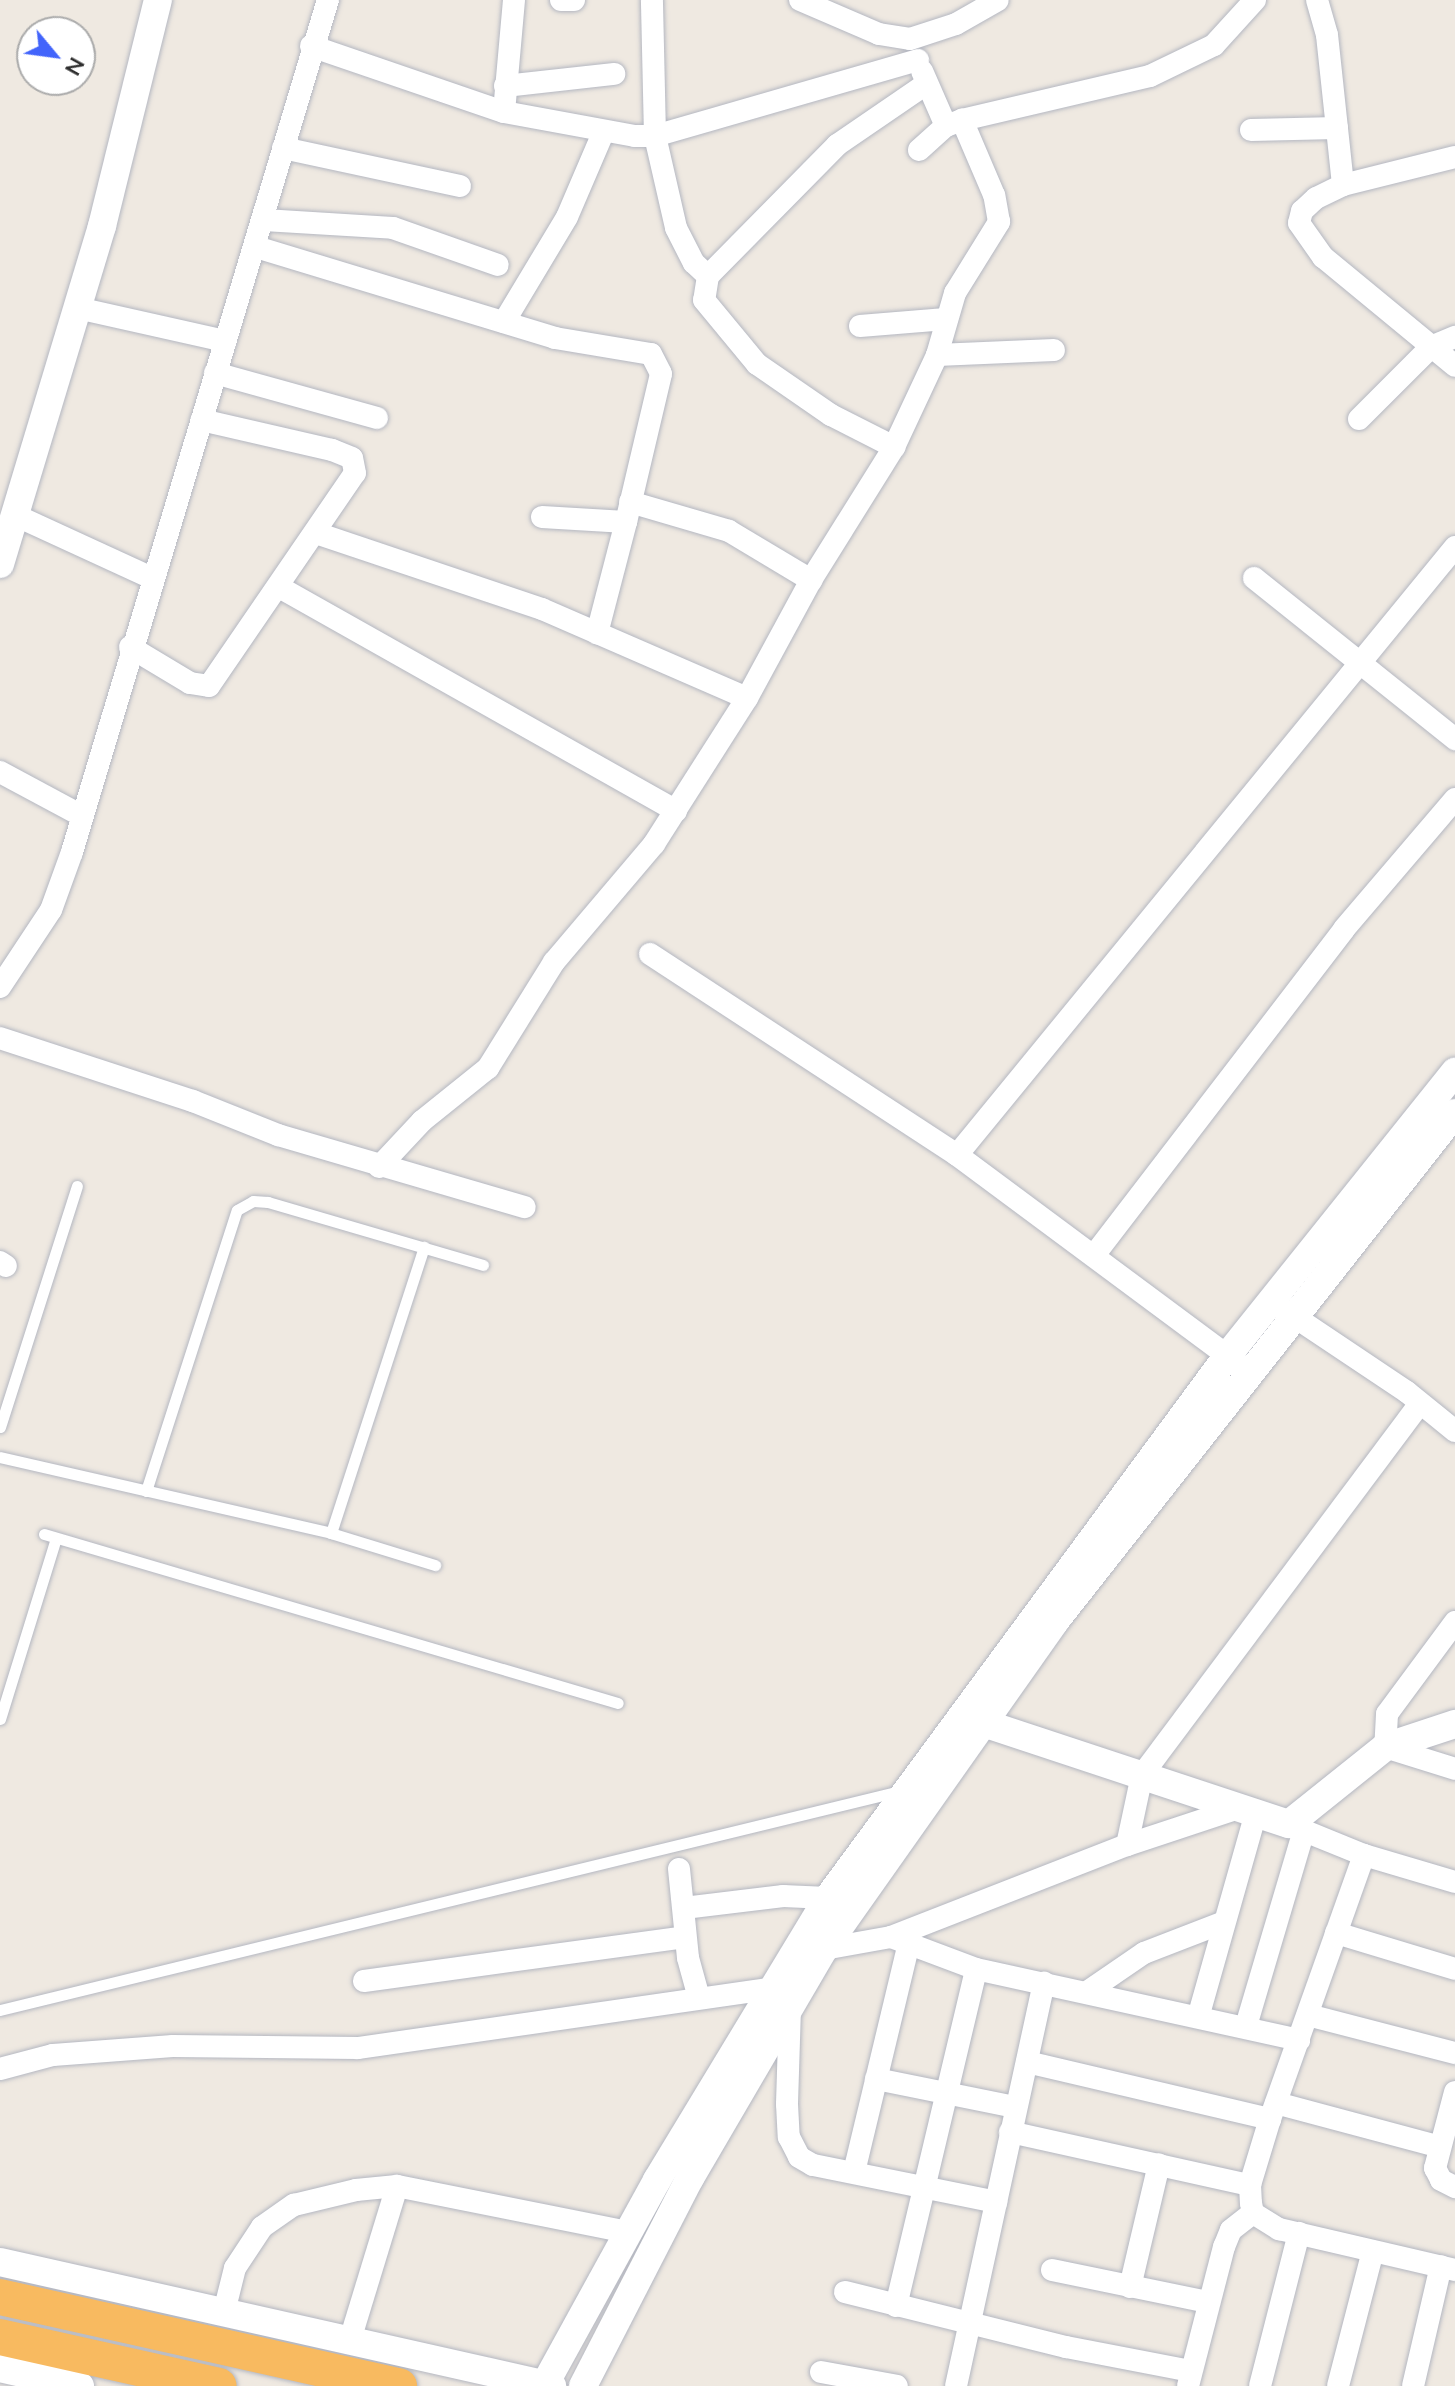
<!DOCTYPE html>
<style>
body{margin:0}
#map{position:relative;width:1455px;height:2386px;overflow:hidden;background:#efe9e1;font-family:Mulish,sans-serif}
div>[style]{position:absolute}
.roads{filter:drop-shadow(0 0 2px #b4b7c1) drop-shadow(0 0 2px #b4b7c1)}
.service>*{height:11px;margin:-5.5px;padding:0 5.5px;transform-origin:5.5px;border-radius:5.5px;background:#fff}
.minor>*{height:22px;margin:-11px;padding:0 11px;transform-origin:11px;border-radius:11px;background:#fff}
.tertiary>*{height:28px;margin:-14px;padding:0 14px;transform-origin:14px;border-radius:14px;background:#fff}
.trunk>*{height:36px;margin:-18px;padding:0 18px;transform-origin:18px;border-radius:18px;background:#f8ba60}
span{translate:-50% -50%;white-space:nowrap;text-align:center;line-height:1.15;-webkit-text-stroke:7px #fff;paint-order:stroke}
.north{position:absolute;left:16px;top:16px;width:80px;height:80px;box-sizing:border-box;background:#fff;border:2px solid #ababab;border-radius:50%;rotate:119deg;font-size:22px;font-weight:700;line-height:32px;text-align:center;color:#2e2e2e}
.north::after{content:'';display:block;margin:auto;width:28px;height:36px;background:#4264fb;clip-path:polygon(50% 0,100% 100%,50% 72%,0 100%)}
</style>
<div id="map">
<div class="roads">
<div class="service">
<div style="left:0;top:1427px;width:253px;rotate:-72.3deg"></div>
<div style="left:0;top:1457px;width:340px;rotate:12.9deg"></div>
<div style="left:331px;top:1533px;width:109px;rotate:17.1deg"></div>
<div style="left:146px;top:1491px;width:295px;rotate:-72.1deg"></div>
<div style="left:237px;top:1210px;width:18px;rotate:-29deg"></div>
<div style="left:253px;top:1201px;width:15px;rotate:4deg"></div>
<div style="left:268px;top:1202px;width:224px;rotate:16.3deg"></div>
<div style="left:331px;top:1533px;width:301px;rotate:-72deg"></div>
<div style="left:44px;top:1534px;width:598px;rotate:16.41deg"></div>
<div style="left:0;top:1719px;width:189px;rotate:-72.8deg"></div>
<div style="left:0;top:2010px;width:926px;rotate:-13.68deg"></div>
</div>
<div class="minor">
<div style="left:514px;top:0;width:112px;rotate:95.1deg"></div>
<div style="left:504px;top:112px;width:133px;rotate:10.4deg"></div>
<div style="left:635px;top:136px;width:20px"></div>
<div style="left:655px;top:136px;width:136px;rotate:-91.3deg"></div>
<div style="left:561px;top:0;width:13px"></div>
<div style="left:800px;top:0;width:86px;rotate:23.3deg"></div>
<div style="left:879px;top:34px;width:31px;rotate:9deg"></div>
<div style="left:910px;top:39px;width:48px;rotate:-18.1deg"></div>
<div style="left:956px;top:24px;width:48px;rotate:-29.7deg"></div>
<div style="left:1317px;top:0;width:36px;rotate:74deg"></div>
<div style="left:1327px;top:35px;width:151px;rotate:83.9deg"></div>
<div style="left:311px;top:46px;width:204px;rotate:18.9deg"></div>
<div style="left:918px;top:60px;width:274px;rotate:163.9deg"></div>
<div style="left:655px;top:136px;width:94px;rotate:77.1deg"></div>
<div style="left:676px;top:228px;width:39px;rotate:63deg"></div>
<div style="left:694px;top:263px;width:19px;rotate:43deg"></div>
<div style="left:708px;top:276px;width:184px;rotate:-45.4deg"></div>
<div style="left:837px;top:145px;width:108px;rotate:-34.4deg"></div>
<div style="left:922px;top:71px;width:60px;rotate:66.4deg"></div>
<div style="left:505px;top:86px;width:110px;rotate:-6.3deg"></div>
<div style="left:1251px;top:130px;width:86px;rotate:-1.3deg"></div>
<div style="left:283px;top:148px;width:181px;rotate:12.1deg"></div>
<div style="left:919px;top:150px;width:36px;rotate:-42deg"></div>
<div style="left:946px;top:126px;width:17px;rotate:-21deg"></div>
<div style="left:962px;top:120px;width:193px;rotate:-13.2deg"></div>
<div style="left:1150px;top:76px;width:71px;rotate:-25.8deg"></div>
<div style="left:1214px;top:45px;width:61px;rotate:-47.7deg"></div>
<div style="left:1455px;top:157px;width:115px;rotate:166deg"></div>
<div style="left:1343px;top:185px;width:30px;rotate:154deg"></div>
<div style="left:1316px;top:198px;width:19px;rotate:137deg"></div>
<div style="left:1302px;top:211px;width:12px;rotate:104deg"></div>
<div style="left:1299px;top:223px;width:42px;rotate:54.8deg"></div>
<div style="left:1323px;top:257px;width:171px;rotate:39.5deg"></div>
<div style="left:264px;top:220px;width:129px;rotate:3.5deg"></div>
<div style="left:393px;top:228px;width:111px;rotate:19.4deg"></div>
<div style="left:256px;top:247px;width:313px;rotate:16.9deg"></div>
<div style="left:555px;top:338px;width:97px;rotate:9.5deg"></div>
<div style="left:651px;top:354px;width:22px;rotate:63deg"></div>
<div style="left:661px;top:374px;width:152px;rotate:103.3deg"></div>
<div style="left:708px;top:276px;width:24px;rotate:99deg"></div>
<div style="left:704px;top:300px;width:83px;rotate:50.4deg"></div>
<div style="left:757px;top:364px;width:90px;rotate:34.6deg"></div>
<div style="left:831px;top:415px;width:71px;rotate:26.9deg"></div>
<div style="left:77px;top:308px;width:152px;rotate:12.6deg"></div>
<div style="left:504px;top:322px;width:122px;rotate:-59deg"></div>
<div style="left:567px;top:217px;width:91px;rotate:-66.8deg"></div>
<div style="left:860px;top:326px;width:86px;rotate:-4.7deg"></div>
<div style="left:937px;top:355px;width:117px;rotate:-2.4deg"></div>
<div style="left:215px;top:373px;width:168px;rotate:15.5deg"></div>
<div style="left:1359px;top:419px;width:102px;rotate:-45deg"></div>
<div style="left:1431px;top:347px;width:26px;rotate:-23deg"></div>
<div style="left:630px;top:502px;width:103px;rotate:16.3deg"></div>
<div style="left:729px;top:531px;width:96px;rotate:30.9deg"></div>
<div style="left:15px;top:515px;width:151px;rotate:24.7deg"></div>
<div style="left:542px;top:517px;width:84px;rotate:3.4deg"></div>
<div style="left:626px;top:522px;width:115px;rotate:104.6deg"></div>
<div style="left:316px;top:533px;width:238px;rotate:18.6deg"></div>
<div style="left:542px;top:609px;width:223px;rotate:23.5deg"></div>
<div style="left:1254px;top:578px;width:258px;rotate:38.7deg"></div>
<div style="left:279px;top:587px;width:456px;rotate:29.4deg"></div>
<div style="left:130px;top:647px;width:70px;rotate:31deg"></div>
<div style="left:190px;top:683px;width:19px;rotate:9deg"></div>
<div style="left:209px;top:686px;width:258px;rotate:-55.6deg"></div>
<div style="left:355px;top:473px;width:15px;rotate:-101deg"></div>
<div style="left:352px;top:458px;width:22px;rotate:-158deg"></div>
<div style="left:332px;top:450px;width:134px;rotate:-167.1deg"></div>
<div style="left:0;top:772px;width:93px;rotate:28.2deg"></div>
<div style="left:650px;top:954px;width:367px;rotate:33.2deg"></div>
<div style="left:957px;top:1155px;width:352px;rotate:36.6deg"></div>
<div style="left:0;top:987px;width:92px;rotate:-56.5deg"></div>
<div style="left:51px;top:910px;width:62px;rotate:-70.1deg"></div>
<div style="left:72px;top:852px;width:890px;rotate:-73.28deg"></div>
<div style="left:0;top:1038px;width:203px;rotate:18.1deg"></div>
<div style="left:193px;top:1101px;width:92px;rotate:21.8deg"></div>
<div style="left:278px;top:1135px;width:257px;rotate:16.3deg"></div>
<div style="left:957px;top:1155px;width:786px;rotate:-50.68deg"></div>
<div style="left:379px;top:1167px;width:63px;rotate:-46.9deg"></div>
<div style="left:422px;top:1121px;width:85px;rotate:-38.8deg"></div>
<div style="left:488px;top:1068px;width:125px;rotate:-58.1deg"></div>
<div style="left:554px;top:962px;width:155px;rotate:-49.7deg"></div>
<div style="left:654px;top:844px;width:173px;rotate:-57.5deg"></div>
<div style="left:747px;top:698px;width:134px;rotate:-61.5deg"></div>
<div style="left:811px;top:580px;width:157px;rotate:-58deg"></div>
<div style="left:894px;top:447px;width:102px;rotate:-64.9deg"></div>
<div style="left:937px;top:355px;width:65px;rotate:-73.8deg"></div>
<div style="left:955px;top:293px;width:84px;rotate:-58.2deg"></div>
<div style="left:999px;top:222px;width:27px;rotate:-100deg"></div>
<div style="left:994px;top:195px;width:82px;rotate:-113.1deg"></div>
<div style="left:1095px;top:1254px;width:409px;rotate:-52.5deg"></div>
<div style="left:1344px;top:929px;width:171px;rotate:-49.5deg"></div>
<div style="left:0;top:1262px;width:7px;rotate:34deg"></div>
<div style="left:1283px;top:1309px;width:149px;rotate:33.8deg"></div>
<div style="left:1407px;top:1392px;width:62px;rotate:39.1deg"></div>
<div style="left:1455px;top:1622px;width:114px;rotate:126.5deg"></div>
<div style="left:1387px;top:1714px;width:33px;rotate:93deg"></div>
<div style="left:1385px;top:1747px;width:73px;rotate:17.4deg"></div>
<div style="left:1290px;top:1825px;width:80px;rotate:22.1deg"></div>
<div style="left:1364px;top:1855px;width:95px;rotate:16.5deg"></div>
<div style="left:1127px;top:1845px;width:72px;rotate:-77.9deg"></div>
<div style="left:1142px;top:1775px;width:464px;rotate:-53.2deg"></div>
<div style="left:1364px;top:1855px;width:280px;rotate:109.6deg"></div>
<div style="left:1270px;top:2119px;width:69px;rotate:106.9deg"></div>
<div style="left:1250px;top:2185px;width:18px;rotate:87deg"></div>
<div style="left:1251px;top:2203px;width:10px;rotate:79deg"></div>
<div style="left:1253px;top:2213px;width:31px;rotate:32deg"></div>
<div style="left:1279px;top:2229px;width:181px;rotate:13.1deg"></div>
<div style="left:679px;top:1869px;width:89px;rotate:84.2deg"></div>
<div style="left:688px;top:1958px;width:41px;rotate:74.6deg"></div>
<div style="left:684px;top:1908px;width:100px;rotate:-6.9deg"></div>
<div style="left:783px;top:1896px;width:45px;rotate:2.5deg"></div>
<div style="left:1336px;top:1933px;width:124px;rotate:16.8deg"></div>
<div style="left:891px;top:1937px;width:91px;rotate:20.6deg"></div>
<div style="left:976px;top:1969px;width:331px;rotate:12.4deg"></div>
<div style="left:824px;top:1949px;width:68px;rotate:-10.2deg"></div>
<div style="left:891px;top:1937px;width:253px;rotate:-21.3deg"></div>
<div style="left:1127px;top:1845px;width:115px;rotate:-18.3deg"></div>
<div style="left:364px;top:1981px;width:324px;rotate:-7.8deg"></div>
<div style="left:1087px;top:1992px;width:69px;rotate:-34.4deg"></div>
<div style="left:1144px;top:1953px;width:86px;rotate:-21.2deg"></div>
<div style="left:790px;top:2008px;width:96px;rotate:91.8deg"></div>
<div style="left:787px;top:2104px;width:33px;rotate:87deg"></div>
<div style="left:789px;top:2137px;width:22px;rotate:63deg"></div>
<div style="left:799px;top:2157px;width:16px;rotate:30deg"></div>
<div style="left:813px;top:2165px;width:187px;rotate:11.4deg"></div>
<div style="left:1199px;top:2014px;width:209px;rotate:-74.2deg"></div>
<div style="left:1308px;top:2015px;width:152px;rotate:14.5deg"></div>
<div style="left:1246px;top:2026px;width:204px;rotate:-73.5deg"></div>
<div style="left:1027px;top:2062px;width:250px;rotate:13.2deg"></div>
<div style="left:0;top:2069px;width:55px;rotate:-14.8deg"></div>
<div style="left:53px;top:2055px;width:120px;rotate:-4.3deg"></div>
<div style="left:173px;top:2046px;width:185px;rotate:0.6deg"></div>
<div style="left:358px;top:2048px;width:418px;rotate:-8.2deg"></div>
<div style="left:876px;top:2079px;width:142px;rotate:11.4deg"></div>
<div style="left:1455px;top:2092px;width:79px;rotate:104.7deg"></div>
<div style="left:1435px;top:2168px;width:13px;rotate:63deg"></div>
<div style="left:1441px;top:2180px;width:16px;rotate:27deg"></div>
<div style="left:1276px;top:2103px;width:167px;rotate:15deg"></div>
<div style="left:1010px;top:2132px;width:246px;rotate:12.5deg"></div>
<div style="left:854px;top:2172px;width:231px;rotate:-76.5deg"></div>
<div style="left:1052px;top:2270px;width:159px;rotate:11.6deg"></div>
<div style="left:1130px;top:2287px;width:126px;rotate:-76.7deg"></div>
<div style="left:845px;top:2292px;width:228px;rotate:14deg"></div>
<div style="left:1066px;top:2347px;width:127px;rotate:10.9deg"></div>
<div style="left:896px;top:2306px;width:346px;rotate:-76.6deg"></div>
<div style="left:224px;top:2312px;width:45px;rotate:-76deg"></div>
<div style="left:235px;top:2268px;width:49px;rotate:-56.6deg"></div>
<div style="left:262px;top:2227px;width:39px;rotate:-35deg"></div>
<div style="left:294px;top:2205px;width:64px;rotate:-13.6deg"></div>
<div style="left:356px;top:2190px;width:41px;rotate:-5.6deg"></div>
<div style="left:397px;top:2186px;width:236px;rotate:11.3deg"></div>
<div style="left:350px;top:2340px;width:161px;rotate:-73deg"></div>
<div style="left:821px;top:2372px;width:77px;rotate:10.4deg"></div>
<div style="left:956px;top:2386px;width:413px;rotate:-77.7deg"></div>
<div style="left:1188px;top:2386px;width:144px;rotate:-75.5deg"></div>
<div style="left:1224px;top:2247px;width:18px;rotate:-68deg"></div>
<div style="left:1231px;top:2230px;width:28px;rotate:-38deg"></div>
<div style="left:1260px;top:2386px;width:158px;rotate:-75.7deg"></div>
<div style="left:1338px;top:2386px;width:139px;rotate:-75.5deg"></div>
<div style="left:1413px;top:2386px;width:123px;rotate:-76.9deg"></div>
</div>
<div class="tertiary">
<div style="left:0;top:564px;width:353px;rotate:-73.2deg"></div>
<div style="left:102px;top:226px;width:233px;rotate:-76.1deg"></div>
<div style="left:968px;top:1718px;width:338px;rotate:18.3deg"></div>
<div style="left:1289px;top:1824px;width:123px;rotate:-38.7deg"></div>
<div style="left:1385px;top:1747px;width:74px;rotate:-18.2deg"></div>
<div style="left:0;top:2262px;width:566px;rotate:12.66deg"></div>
<div style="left:0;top:2368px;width:82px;rotate:12.7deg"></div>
<div style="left:545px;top:2384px;width:233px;rotate:-61.2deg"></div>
<div style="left:657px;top:2180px;width:330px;rotate:-58.8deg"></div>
<div style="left:828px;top:1898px;width:674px;rotate:-53.62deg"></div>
<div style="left:1228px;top:1355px;width:363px;rotate:-51.3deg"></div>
<div style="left:583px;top:2386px;width:234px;rotate:-62.8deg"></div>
<div style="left:690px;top:2178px;width:265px;rotate:-59.7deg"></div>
<div style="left:824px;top:1949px;width:403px;rotate:-54.8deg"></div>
<div style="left:1056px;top:1620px;width:645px;rotate:-51.8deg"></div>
</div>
<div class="trunk">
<div style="left:0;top:2297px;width:409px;rotate:12.6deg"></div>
<div style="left:0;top:2337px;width:224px;rotate:12.6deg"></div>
</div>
</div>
<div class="north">N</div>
</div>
